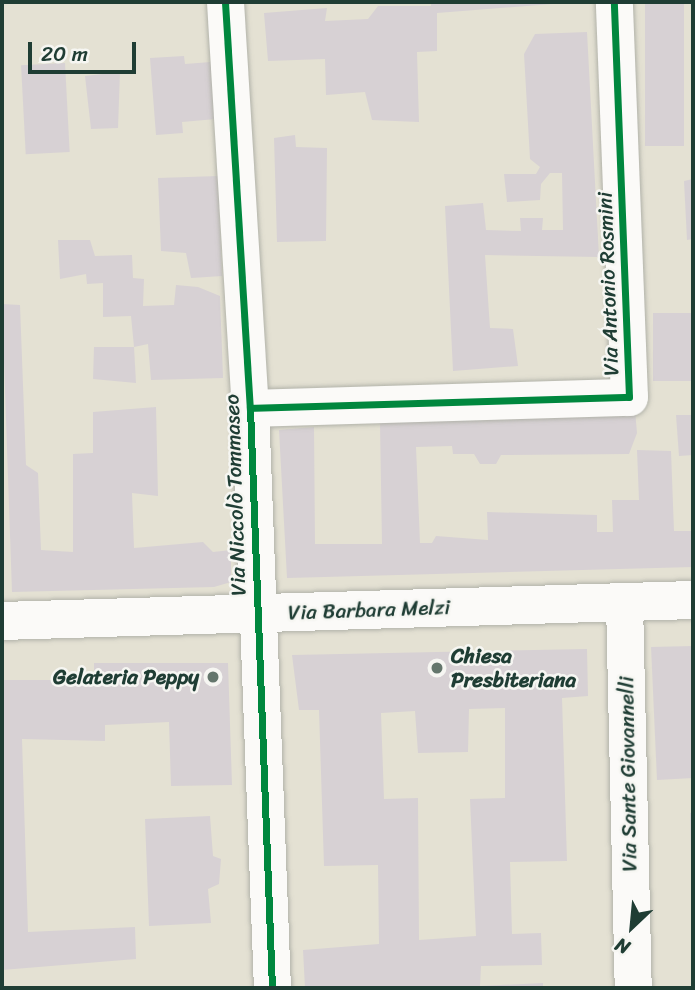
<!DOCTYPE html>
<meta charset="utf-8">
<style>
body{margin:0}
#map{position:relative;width:695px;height:990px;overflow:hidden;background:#e4e1d3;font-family:Sriracha,sans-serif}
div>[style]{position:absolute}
.building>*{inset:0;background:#d7d1d4;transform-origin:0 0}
.roads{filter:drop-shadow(0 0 2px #b1b2a9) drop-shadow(0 0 2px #b1b2a9)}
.minor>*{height:37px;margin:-18.5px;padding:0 18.5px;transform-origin:18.5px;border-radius:18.5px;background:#fbfaf8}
.tertiary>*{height:38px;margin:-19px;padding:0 19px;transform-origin:19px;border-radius:19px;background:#fbfaf8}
.cycleway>*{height:7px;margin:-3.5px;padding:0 3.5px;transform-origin:3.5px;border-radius:3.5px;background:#00873e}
.dots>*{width:19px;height:19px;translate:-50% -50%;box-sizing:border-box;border:4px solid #f6f6f2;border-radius:50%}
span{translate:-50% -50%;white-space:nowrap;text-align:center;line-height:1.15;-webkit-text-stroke:5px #f6f6f2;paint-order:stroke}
.street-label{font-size:21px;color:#1f3d34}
.poi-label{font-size:21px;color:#1f3d34;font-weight:700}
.left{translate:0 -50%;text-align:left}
.right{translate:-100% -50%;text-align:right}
.frame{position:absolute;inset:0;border:4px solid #1f3d34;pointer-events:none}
.north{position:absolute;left:597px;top:892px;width:70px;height:70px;-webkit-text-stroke:5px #f6f6f2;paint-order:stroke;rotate:206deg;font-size:19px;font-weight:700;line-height:28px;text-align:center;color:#1f3d34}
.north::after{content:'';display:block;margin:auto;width:24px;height:32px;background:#1f3d34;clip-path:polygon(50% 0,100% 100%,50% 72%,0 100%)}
.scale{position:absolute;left:28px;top:42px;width:108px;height:32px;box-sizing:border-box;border:4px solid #1f3d34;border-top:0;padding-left:9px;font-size:21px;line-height:24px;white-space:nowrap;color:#1f3d34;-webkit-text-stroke:5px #f6f6f2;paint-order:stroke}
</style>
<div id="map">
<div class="building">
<div style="clip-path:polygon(431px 2px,552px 4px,437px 13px,437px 51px,417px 52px,419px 122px,372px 120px,365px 92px,326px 95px,325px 59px,268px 61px,264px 13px,327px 8px,325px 21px,368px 19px,378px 6px,431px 6px)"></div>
<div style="left:645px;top:2px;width:39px;height:144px"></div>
<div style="clip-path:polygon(587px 32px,599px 257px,485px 255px,490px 328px,513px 329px,518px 366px,453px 371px,445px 206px,483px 203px,486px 230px,521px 231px,520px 218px,543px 218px,542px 230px,563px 230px,562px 173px,550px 173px,541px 184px,540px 200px,507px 202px,504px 174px,536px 174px,540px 167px,530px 159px,524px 54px,535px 34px)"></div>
<div style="clip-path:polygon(184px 56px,185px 64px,211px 62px,216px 119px,182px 122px,183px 133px,156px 135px,150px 58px)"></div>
<div style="left:65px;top:63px;width:89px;height:44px;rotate:87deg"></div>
<div style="clip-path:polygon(120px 72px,118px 128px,91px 129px,85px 76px)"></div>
<div style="clip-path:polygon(295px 135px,296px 147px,327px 148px,326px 241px,277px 242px,274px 138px)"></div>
<div style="clip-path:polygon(218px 176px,222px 276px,191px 278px,186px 253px,161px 251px,158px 178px)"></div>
<div style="clip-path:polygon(693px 179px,693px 239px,687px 240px,684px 181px)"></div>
<div style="clip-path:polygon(58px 240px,90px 240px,95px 256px,132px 255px,133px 278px,144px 279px,143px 306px,174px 305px,176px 285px,198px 287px,220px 296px,223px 378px,151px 380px,148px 344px,134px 347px,131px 316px,103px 317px,103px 283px,87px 284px,86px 274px,60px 279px)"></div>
<div style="clip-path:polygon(2px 304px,20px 305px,26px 465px,38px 473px,41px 550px,73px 552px,73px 454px,93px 453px,93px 412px,156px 407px,158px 496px,132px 493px,134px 548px,203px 542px,213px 552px,231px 550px,231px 582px,214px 587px,12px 592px)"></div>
<div style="left:693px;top:313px;width:68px;height:40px;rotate:90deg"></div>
<div style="clip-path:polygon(94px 347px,134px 347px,136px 383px,93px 379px)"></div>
<div style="clip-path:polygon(635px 410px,637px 433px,629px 454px,501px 455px,496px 464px,480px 464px,474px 454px,453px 454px,452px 446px,416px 447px,420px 543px,432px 543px,436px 536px,488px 540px,487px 512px,597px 515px,597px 532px,613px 532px,612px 500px,639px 500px,637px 450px,671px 451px,674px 531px,693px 531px,693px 567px,287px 578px,279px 430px,314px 427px,315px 544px,382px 544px,380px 423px)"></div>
<div style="clip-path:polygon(676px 415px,693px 415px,693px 455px,679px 456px)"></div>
<div style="clip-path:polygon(693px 646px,693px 778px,657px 780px,651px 647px)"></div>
<div style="clip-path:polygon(evenodd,587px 649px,588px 696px,562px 698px,567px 861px,510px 862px,512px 934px,541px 933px,542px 965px,481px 966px,480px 986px,543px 983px,543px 988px,305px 988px,303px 950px,379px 944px,378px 865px,324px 866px,319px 710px,299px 710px,292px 655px,587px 649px,505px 708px,505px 798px,470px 799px,476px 936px,419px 940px,418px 798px,384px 799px,381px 713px,415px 711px,418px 753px,468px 752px,469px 709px,505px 708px)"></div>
<div style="clip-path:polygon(94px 663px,228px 663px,232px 785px,171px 786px,169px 722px,105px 725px,105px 741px,22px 739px,28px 932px,135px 927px,136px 959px,2px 970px,2px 680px,94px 680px)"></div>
<div style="clip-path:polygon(693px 812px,693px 861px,691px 861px,690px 813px)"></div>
<div style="clip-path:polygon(210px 816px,213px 856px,221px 859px,219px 884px,208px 889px,211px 923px,149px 926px,145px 819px)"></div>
</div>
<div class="roads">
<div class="minor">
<div style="left:225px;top:2px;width:407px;rotate:86.5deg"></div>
<div style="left:250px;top:408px;width:580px;rotate:87.83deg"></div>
<div style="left:250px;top:408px;width:379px;rotate:-1.7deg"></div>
<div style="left:629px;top:397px;width:395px;rotate:-92.2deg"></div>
<div style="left:624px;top:602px;width:386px;rotate:88.7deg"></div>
</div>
<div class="tertiary">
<div style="left:2px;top:621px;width:691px;rotate:-1.74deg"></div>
</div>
</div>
<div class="cycleway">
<div style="left:225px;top:2px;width:407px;rotate:86.5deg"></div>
<div style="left:250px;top:408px;width:580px;rotate:87.83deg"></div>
<div style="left:250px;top:408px;width:379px;rotate:-1.7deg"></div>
<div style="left:629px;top:397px;width:395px;rotate:-92.2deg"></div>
</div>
<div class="dots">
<div style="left:437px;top:668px;background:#64766c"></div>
<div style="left:213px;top:677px;background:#64766c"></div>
</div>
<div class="street-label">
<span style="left:608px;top:284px;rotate:-92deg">Via Antonio Rosmini</span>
<span style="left:235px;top:495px;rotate:-92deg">Via Niccolò Tommaseo</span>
<span style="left:369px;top:610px;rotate:-2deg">Via Barbara Melzi</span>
<span style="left:628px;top:774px;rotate:-91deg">Via Sante Giovannelli</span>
</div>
<div class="poi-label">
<span class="left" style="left:451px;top:668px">Chiesa<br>Presbiteriana</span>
<span class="right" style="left:199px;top:677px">Gelateria Peppy</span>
</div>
<div class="frame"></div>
<div class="north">N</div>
<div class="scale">20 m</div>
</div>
